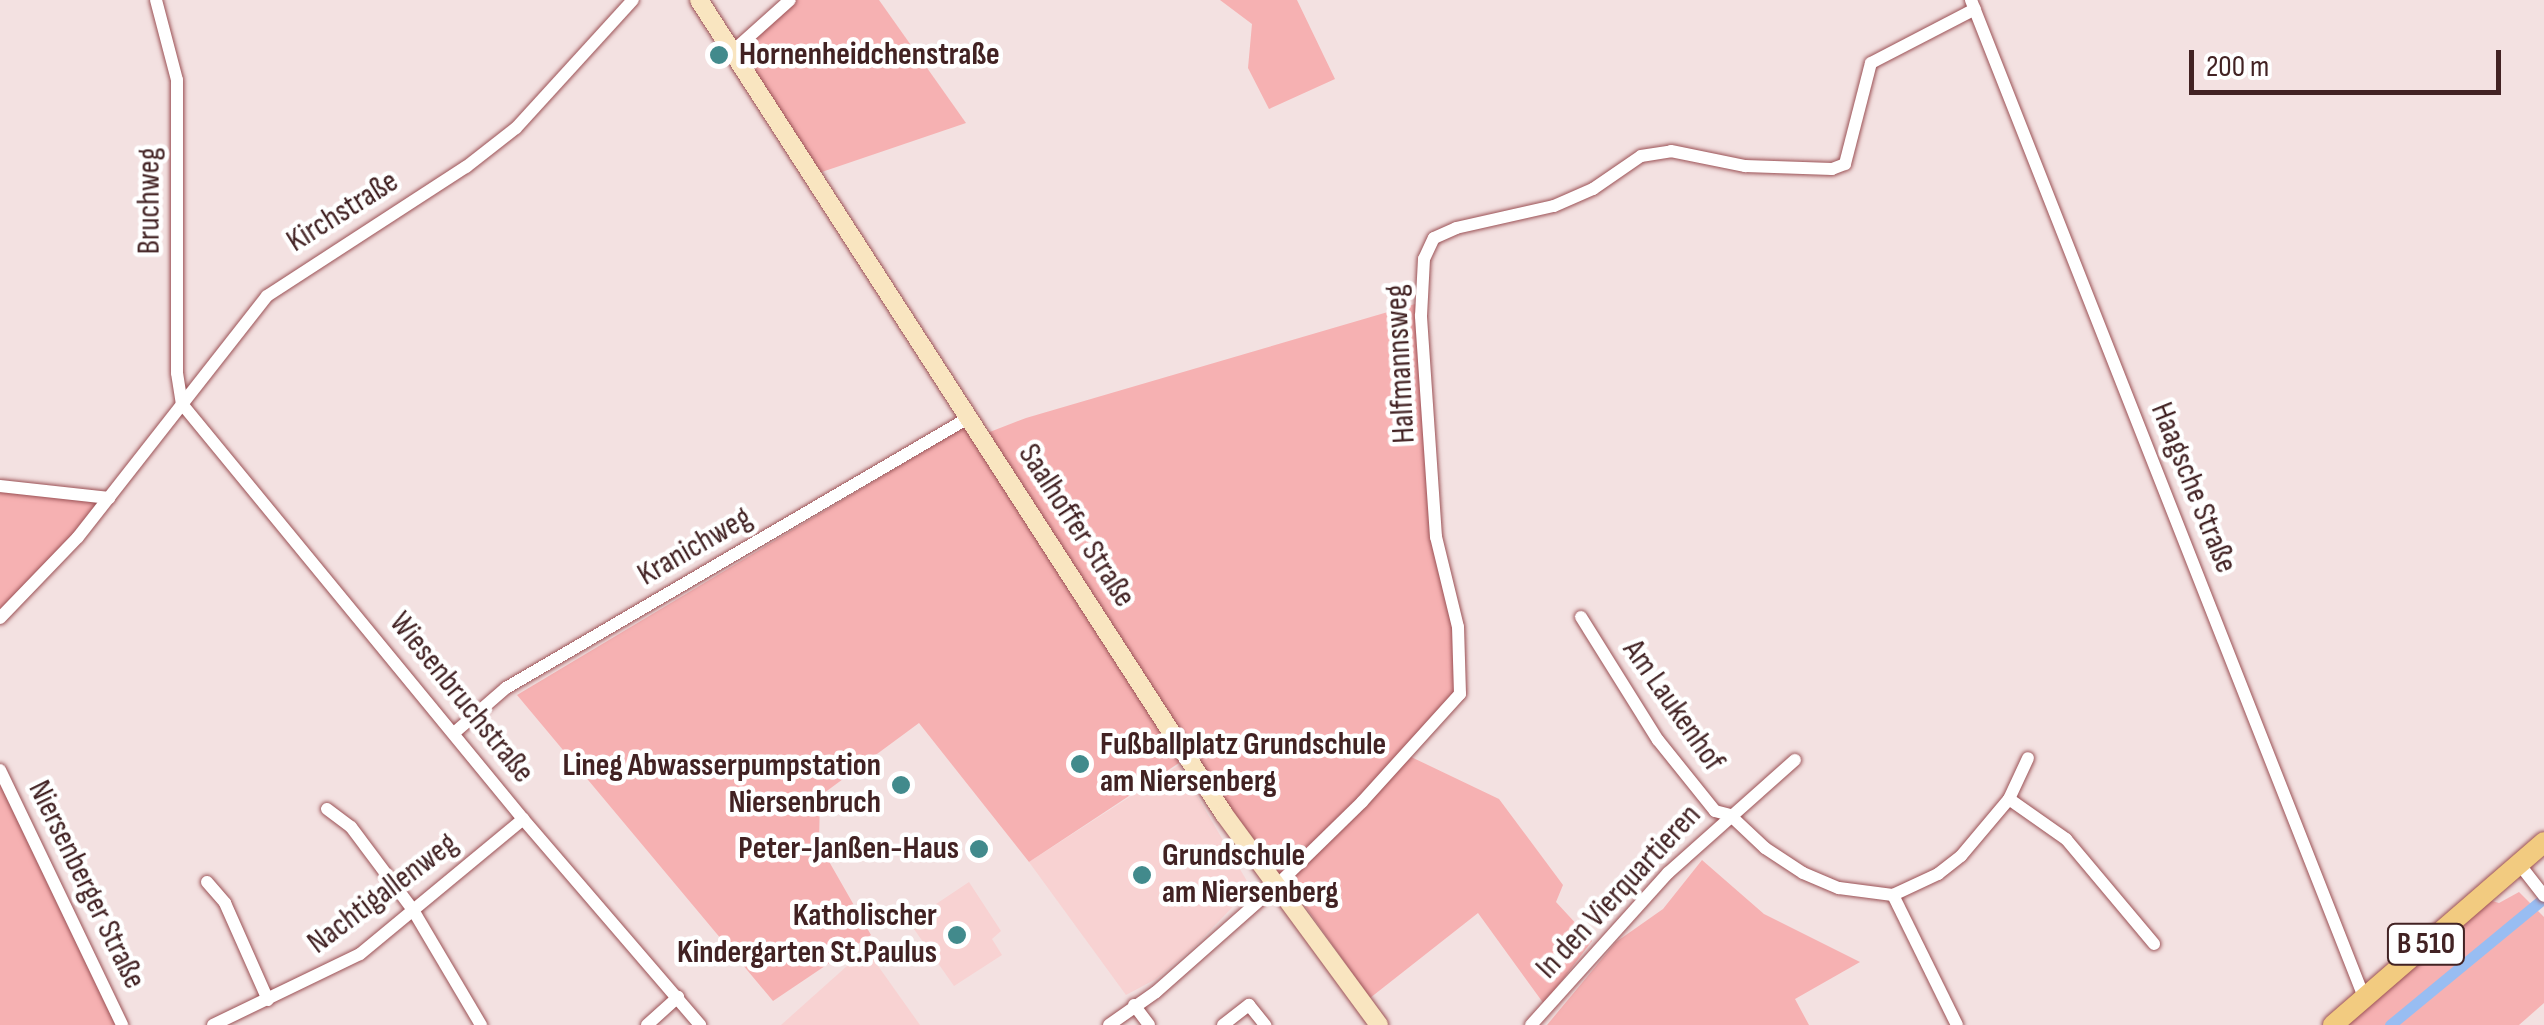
<!DOCTYPE html>
<meta charset="utf-8">
<style>
body{margin:0}
#map{position:relative;width:2544px;height:1025px;overflow:hidden;background:#f3e1e1;font-family:"Sofia Sans Condensed",sans-serif}
div>[style]{position:absolute}
.built>*{inset:0;background:#f8d2d2}
.green>*{inset:0;background:#f6b1b2}
.canal>*{height:11px;margin:-5.5px;padding:0 5.5px;transform-origin:5.5px;border-radius:5.5px;background:#98bdf2}
.roads{filter:drop-shadow(0 0 2px #9b5155) drop-shadow(0 0 2px #9b5155)}
.minor>*{height:12px;margin:-6px;padding:0 6px;transform-origin:6px;border-radius:6px;background:#fff}
.secondary>*{height:18px;margin:-9px;padding:0 9px;transform-origin:9px;border-radius:9px;background:#f9e5c0}
.primary>*{height:20px;margin:-10px;padding:0 10px;transform-origin:10px;border-radius:10px;background:#f2cb80}
.dots>*{width:28px;height:28px;translate:-50% -50%;box-sizing:border-box;border:5px solid #fff;border-radius:50%}
span{translate:-50% -50%;white-space:nowrap;text-align:center;line-height:1.15;-webkit-text-stroke:9px #fff;paint-order:stroke}
.shield-label span{padding:2px 8px;background:#fff;border:2px solid;border-radius:8px;-webkit-text-stroke-width:0}
.shield-label{font-size:30px;color:#422223;font-weight:700}
.poi-label{font-size:32px;color:#422223;font-weight:700}
.left{translate:0 -50%;text-align:left}
.right{translate:-100% -50%;text-align:right}
.street-label{font-size:32px;color:#422223}
.scale{position:absolute;left:2189px;top:50px;width:312px;height:45px;box-sizing:border-box;border:5px solid #422223;border-top:0;padding-left:12px;font-size:30px;line-height:35px;white-space:nowrap;color:#422223;-webkit-text-stroke:8px #fff;paint-order:stroke}
</style>
<div id="map">
<div class="built">
<div style="clip-path:polygon(1179px 765px,1251px 888px,1196px 945px,1156px 979px,1126px 995px,1029px 862px)"></div>
<div style="clip-path:polygon(969px 882px,1001px 931px,992px 939px,1002px 955px,954px 986px,909px 922px)"></div>
<div style="clip-path:polygon(866px 949px,920px 1025px,781px 1025px)"></div>
</div>
<div class="green">
<div style="clip-path:polygon(790px 0,879px 0,966px 123px,813px 175px,733px 51px)"></div>
<div style="clip-path:polygon(1220px 0,1297px 0,1335px 79px,1269px 109px,1248px 68px,1252px 24px)"></div>
<div style="clip-path:polygon(1422px 302px,1436px 542px,1458px 627px,1461px 699px,1407px 755px,1499px 799px,1563px 885px,1556px 902px,1592px 941px,1544px 1004px,1478px 913px,1370px 998px,1286px 879px,1276px 886px,1188px 757px,1029px 862px,919px 723px,820px 796px,819px 844px,871px 935px,773px 1001px,517px 695px,973px 422px,982px 435px,1026px 418px)"></div>
<div style="clip-path:polygon(0 485px,109px 498px,0 618px)"></div>
<div style="clip-path:polygon(0 778px,119px 1025px,0 1025px)"></div>
<div style="clip-path:polygon(1702px 860px,1764px 914px,1860px 962px,1795px 999px,1809px 1025px,1547px 1025px,1616px 942px,1663px 909px)"></div>
<div style="clip-path:polygon(2519px 892px,2544px 917px,2544px 1003px,2519px 1025px,2342px 1025px,2489px 900px,2499px 903px)"></div>
</div>
<div class="canal">
<div style="left:2390px;top:1025px;width:200px;rotate:-39.5deg"></div>
</div>
<div class="roads">
<div class="minor">
<div style="left:156px;top:0;width:83px;rotate:75.3deg"></div>
<div style="left:177px;top:80px;width:293px;rotate:90deg"></div>
<div style="left:177px;top:373px;width:31px;rotate:81deg"></div>
<div style="left:182px;top:404px;width:537px;rotate:50.59deg"></div>
<div style="left:523px;top:819px;width:272px;rotate:49.3deg"></div>
<div style="left:1971px;top:0;width:1072px;rotate:68.49deg"></div>
<div style="left:733px;top:51px;width:76px;rotate:-41.8deg"></div>
<div style="left:0;top:486px;width:110px;rotate:6.3deg"></div>
<div style="left:1581px;top:617px;width:145px;rotate:58deg"></div>
<div style="left:1658px;top:740px;width:91px;rotate:51.2deg"></div>
<div style="left:1715px;top:811px;width:16px;rotate:15deg"></div>
<div style="left:0;top:618px;width:112px;rotate:-46.1deg"></div>
<div style="left:78px;top:537px;width:306px;rotate:-51.9deg"></div>
<div style="left:267px;top:296px;width:237px;rotate:-33deg"></div>
<div style="left:466px;top:167px;width:63px;rotate:-38deg"></div>
<div style="left:516px;top:128px;width:173px;rotate:-47.6deg"></div>
<div style="left:454px;top:733px;width:69px;rotate:-40.9deg"></div>
<div style="left:506px;top:688px;width:537px;rotate:-30.29deg"></div>
<div style="left:0;top:770px;width:283px;rotate:64.4deg"></div>
<div style="left:2009px;top:799px;width:70px;rotate:35.1deg"></div>
<div style="left:2066px;top:839px;width:137px;rotate:50deg"></div>
<div style="left:327px;top:809px;width:30px;rotate:37deg"></div>
<div style="left:351px;top:827px;width:104px;rotate:53.2deg"></div>
<div style="left:413px;top:910px;width:134px;rotate:59.4deg"></div>
<div style="left:1730px;top:815px;width:48px;rotate:43.3deg"></div>
<div style="left:1765px;top:848px;width:45px;rotate:33.3deg"></div>
<div style="left:1803px;top:873px;width:39px;rotate:23deg"></div>
<div style="left:1839px;top:888px;width:54px;rotate:7.4deg"></div>
<div style="left:1893px;top:895px;width:50px;rotate:-25deg"></div>
<div style="left:1938px;top:874px;width:29px;rotate:-38deg"></div>
<div style="left:1961px;top:856px;width:75px;rotate:-49.9deg"></div>
<div style="left:2009px;top:799px;width:45px;rotate:-65.1deg"></div>
<div style="left:2520px;top:865px;width:39px;rotate:52deg"></div>
<div style="left:207px;top:882px;width:28px;rotate:49deg"></div>
<div style="left:225px;top:903px;width:106px;rotate:66.1deg"></div>
<div style="left:1893px;top:895px;width:145px;rotate:63.8deg"></div>
<div style="left:1134px;top:1005px;width:25px;rotate:53deg"></div>
<div style="left:213px;top:1025px;width:163px;rotate:-25.8deg"></div>
<div style="left:360px;top:954px;width:212px;rotate:-39.6deg"></div>
<div style="left:647px;top:1025px;width:42px;rotate:-42.1deg"></div>
<div style="left:1109px;top:1025px;width:57px;rotate:-35.1deg"></div>
<div style="left:1156px;top:992px;width:160px;rotate:-41.5deg"></div>
<div style="left:1276px;top:886px;width:120px;rotate:-44.3deg"></div>
<div style="left:1362px;top:802px;width:146px;rotate:-47.8deg"></div>
<div style="left:1460px;top:694px;width:67px;rotate:-91.7deg"></div>
<div style="left:1458px;top:627px;width:93px;rotate:-103.7deg"></div>
<div style="left:1436px;top:537px;width:222px;rotate:-93.9deg"></div>
<div style="left:1421px;top:316px;width:57px;rotate:-87deg"></div>
<div style="left:1424px;top:259px;width:23px;rotate:-65deg"></div>
<div style="left:1434px;top:238px;width:24px;rotate:-24deg"></div>
<div style="left:1456px;top:228px;width:100px;rotate:-12.7deg"></div>
<div style="left:1554px;top:206px;width:43px;rotate:-23.6deg"></div>
<div style="left:1593px;top:189px;width:58px;rotate:-34.5deg"></div>
<div style="left:1641px;top:156px;width:30px;rotate:-9deg"></div>
<div style="left:1671px;top:151px;width:76px;rotate:11.5deg"></div>
<div style="left:1745px;top:166px;width:87px;rotate:2deg"></div>
<div style="left:1832px;top:169px;width:14px;rotate:-21deg"></div>
<div style="left:1845px;top:164px;width:104px;rotate:-75.6deg"></div>
<div style="left:1871px;top:63px;width:117px;rotate:-27.4deg"></div>
<div style="left:1223px;top:1025px;width:33px;rotate:-38deg"></div>
<div style="left:1249px;top:1005px;width:26px;rotate:51deg"></div>
<div style="left:1531px;top:1025px;width:205px;rotate:-48deg"></div>
<div style="left:1668px;top:873px;width:170px;rotate:-41.7deg"></div>
</div>
<div class="secondary">
<div style="left:699px;top:0;width:969px;rotate:57.18deg"></div>
<div style="left:1224px;top:814px;width:262px;rotate:53.7deg"></div>
</div>
<div class="primary">
<div style="left:2333px;top:1025px;width:279px;rotate:-40.9deg"></div>
</div>
</div>
<div class="dots">
<div style="left:719px;top:55px;background:#428a8c"></div>
<div style="left:1080px;top:764px;background:#428a8c"></div>
<div style="left:901px;top:785px;background:#428a8c"></div>
<div style="left:979px;top:849px;background:#428a8c"></div>
<div style="left:1142px;top:875px;background:#428a8c"></div>
<div style="left:957px;top:935px;background:#428a8c"></div>
</div>
<div class="shield-label">
<span style="left:2426px;top:944px">B 510</span>
</div>
<div class="poi-label">
<span class="left" style="left:739px;top:55px">Hornenheidchenstraße</span>
<span class="left" style="left:1100px;top:764px">Fußballplatz Grundschule<br>am Niersenberg</span>
<span class="right" style="left:881px;top:785px">Lineg Abwasserpumpstation<br>Niersenbruch</span>
<span class="right" style="left:959px;top:849px">Peter-Janßen-Haus</span>
<span class="left" style="left:1162px;top:875px">Grundschule<br>am Niersenberg</span>
<span class="right" style="left:937px;top:935px">Katholischer<br>Kindergarten St.Paulus</span>
</div>
<div class="street-label">
<span style="left:150px;top:201px;rotate:-90deg">Bruchweg</span>
<span style="left:343px;top:212px;rotate:-32deg">Kirchstraße</span>
<span style="left:1401px;top:364px;rotate:-93deg">Halfmannsweg</span>
<span style="left:2193px;top:488px;rotate:68deg">Haagsche Straße</span>
<span style="left:1076px;top:526px;rotate:57deg">Saalhoffer Straße</span>
<span style="left:695px;top:547px;rotate:-30deg">Kranichweg</span>
<span style="left:461px;top:698px;rotate:51deg">Wiesenbruchstraße</span>
<span style="left:1673px;top:706px;rotate:55deg">Am Laukenhof</span>
<span style="left:86px;top:885px;rotate:64deg">Niersenberger Straße</span>
<span style="left:1619px;top:892px;rotate:-47deg">In den Vierquartieren</span>
<span style="left:383px;top:894px;rotate:-37deg">Nachtigallenweg</span>
</div>
<div class="scale">200 m</div>
</div>
